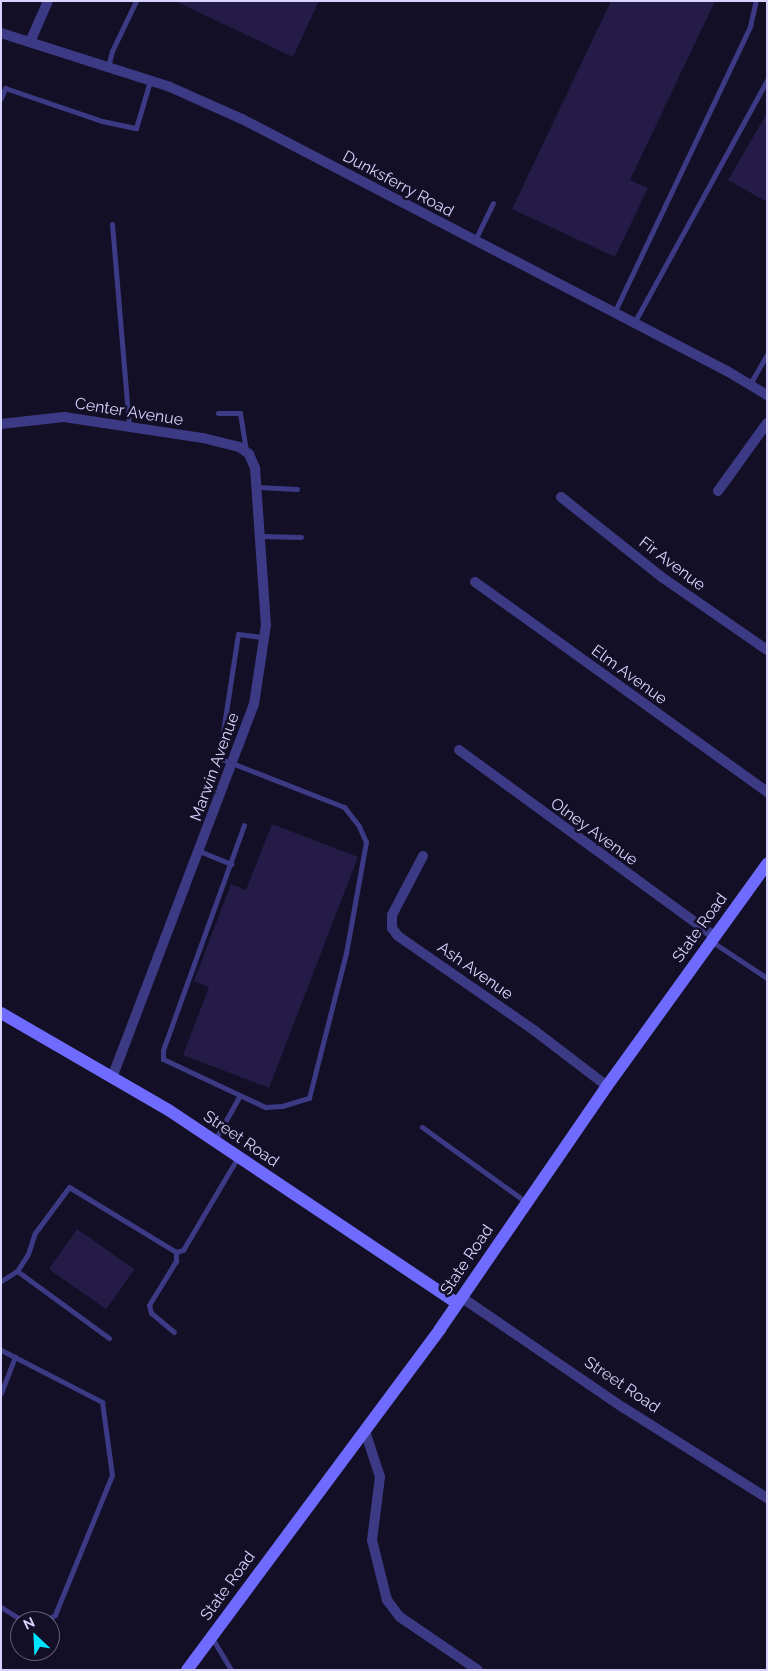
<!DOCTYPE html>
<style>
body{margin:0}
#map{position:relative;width:768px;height:1671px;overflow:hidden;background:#130f26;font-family:Raleway,sans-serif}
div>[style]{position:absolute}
.building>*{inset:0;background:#241b47;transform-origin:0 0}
.lane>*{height:5px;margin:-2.5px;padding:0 2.5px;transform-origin:2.5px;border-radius:2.5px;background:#3d3a85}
.street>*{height:10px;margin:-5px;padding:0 5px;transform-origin:5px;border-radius:5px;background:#3d3a85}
.secondary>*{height:12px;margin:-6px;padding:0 6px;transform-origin:6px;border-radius:6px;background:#6f6bff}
span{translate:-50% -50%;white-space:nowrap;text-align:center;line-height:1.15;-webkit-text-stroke:5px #130f26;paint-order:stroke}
.street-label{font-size:16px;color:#d9d4ff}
.frame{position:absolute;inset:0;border:2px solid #d9d4ff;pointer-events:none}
.north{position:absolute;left:10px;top:1611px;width:50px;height:50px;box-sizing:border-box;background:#130f26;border:1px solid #625e7d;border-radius:50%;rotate:335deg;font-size:14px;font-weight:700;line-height:20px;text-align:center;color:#d9d4ff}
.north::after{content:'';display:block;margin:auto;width:18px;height:22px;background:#00e5ff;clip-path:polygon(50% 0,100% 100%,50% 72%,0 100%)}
</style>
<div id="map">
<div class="building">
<div style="clip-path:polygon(175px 1px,319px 1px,293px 57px)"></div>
<div style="clip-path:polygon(611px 1px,715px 1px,630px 180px,648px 188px,615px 257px,512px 209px)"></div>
<div style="clip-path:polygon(767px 113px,767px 202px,728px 180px)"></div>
<div style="clip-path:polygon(272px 824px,358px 857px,269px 1088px,183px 1055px,209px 987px,194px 981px,231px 884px,246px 890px)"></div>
<div style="left:77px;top:1229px;width:70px;height:49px;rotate:35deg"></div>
</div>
<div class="lane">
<div style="left:108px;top:67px;width:16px;rotate:-76deg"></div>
<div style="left:112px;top:51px;width:55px;rotate:-64.4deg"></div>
<div style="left:1px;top:98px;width:11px;rotate:-68deg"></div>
<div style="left:5px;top:88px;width:102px;rotate:18.8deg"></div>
<div style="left:102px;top:121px;width:35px;rotate:12deg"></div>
<div style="left:136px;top:128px;width:49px;rotate:-73.4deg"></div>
<div style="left:112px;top:224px;width:203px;rotate:85.2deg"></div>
<div style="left:475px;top:240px;width:41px;rotate:-64.1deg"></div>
<div style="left:614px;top:313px;width:318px;rotate:-64.6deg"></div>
<div style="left:750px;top:26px;width:26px;rotate:-77deg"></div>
<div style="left:634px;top:323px;width:277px;rotate:-61.3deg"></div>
<div style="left:750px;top:384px;width:34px;rotate:-60deg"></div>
<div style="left:218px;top:413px;width:22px"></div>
<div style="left:240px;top:413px;width:38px;rotate:81deg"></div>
<div style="left:258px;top:487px;width:39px;rotate:3deg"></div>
<div style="left:261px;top:536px;width:40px;rotate:1.4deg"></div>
<div style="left:244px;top:825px;width:239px;rotate:109.8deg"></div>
<div style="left:163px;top:1050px;width:9px;rotate:90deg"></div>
<div style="left:163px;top:1059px;width:113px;rotate:25.2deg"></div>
<div style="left:265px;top:1107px;width:17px;rotate:-3deg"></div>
<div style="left:282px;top:1106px;width:28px;rotate:-17deg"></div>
<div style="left:309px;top:1098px;width:150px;rotate:-75.7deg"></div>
<div style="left:346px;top:953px;width:113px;rotate:-79.8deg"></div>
<div style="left:366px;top:842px;width:17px;rotate:-114deg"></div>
<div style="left:359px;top:826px;width:24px;rotate:-128deg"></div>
<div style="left:344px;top:807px;width:134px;rotate:-158.6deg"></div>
<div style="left:219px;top:758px;width:125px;rotate:-81.3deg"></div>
<div style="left:238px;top:634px;width:26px;rotate:7deg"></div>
<div style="left:199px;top:851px;width:35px;rotate:22deg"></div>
<div style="left:711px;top:941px;width:67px;rotate:33.5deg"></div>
<div style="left:422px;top:1127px;width:128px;rotate:35.8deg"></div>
<div style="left:215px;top:1140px;width:51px;rotate:-60.9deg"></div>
<div style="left:1px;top:1281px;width:19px;rotate:-32deg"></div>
<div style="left:174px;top:1332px;width:30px;rotate:-140deg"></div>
<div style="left:151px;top:1313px;width:8px;rotate:-104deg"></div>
<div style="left:149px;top:1305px;width:52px;rotate:-58.5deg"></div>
<div style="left:176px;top:1261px;width:9px;rotate:-90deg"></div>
<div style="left:109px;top:1338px;width:114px;rotate:-143.9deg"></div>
<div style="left:17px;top:1271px;width:20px;rotate:-57deg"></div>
<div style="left:28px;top:1254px;width:22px;rotate:-72deg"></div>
<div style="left:35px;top:1233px;width:57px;rotate:-53.5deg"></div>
<div style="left:69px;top:1187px;width:125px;rotate:31.3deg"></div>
<div style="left:176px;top:1252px;width:7px;rotate:-16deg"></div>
<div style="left:183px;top:1250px;width:108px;rotate:-59.4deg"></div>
<div style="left:1px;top:1350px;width:114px;rotate:27.2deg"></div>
<div style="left:102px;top:1402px;width:74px;rotate:82.2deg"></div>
<div style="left:112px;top:1475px;width:151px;rotate:112.2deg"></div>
<div style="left:55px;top:1615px;width:12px;rotate:149deg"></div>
<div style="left:1px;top:1393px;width:39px;rotate:-69deg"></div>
<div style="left:1px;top:1607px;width:26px;rotate:32deg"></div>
<div style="left:212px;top:1638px;width:37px;rotate:59deg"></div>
</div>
<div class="street">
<div style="left:1px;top:33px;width:177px;rotate:17.7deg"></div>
<div style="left:170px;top:87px;width:79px;rotate:24deg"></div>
<div style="left:242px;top:119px;width:547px;rotate:27.46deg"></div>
<div style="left:727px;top:371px;width:47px;rotate:31deg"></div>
<div style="left:30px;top:42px;width:45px;rotate:-66.3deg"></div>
<div style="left:1px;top:424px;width:63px;rotate:-6.3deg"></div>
<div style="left:64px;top:417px;width:141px;rotate:8.6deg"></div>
<div style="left:203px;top:438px;width:37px;rotate:14deg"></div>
<div style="left:239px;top:447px;width:12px;rotate:35deg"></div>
<div style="left:249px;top:454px;width:15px;rotate:67deg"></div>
<div style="left:255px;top:468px;width:157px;rotate:86deg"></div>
<div style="left:266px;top:625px;width:80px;rotate:98.6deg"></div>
<div style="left:254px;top:704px;width:397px;rotate:110.8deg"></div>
<div style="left:718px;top:491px;width:84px;rotate:-54.2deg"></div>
<div style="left:561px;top:497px;width:130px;rotate:38.5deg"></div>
<div style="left:663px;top:578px;width:126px;rotate:34.7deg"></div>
<div style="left:475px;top:582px;width:360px;rotate:35.7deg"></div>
<div style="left:459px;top:750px;width:316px;rotate:36.1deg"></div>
<div style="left:423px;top:856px;width:67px;rotate:117.7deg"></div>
<div style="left:392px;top:915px;width:13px;rotate:90deg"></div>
<div style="left:392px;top:928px;width:10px;rotate:53deg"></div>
<div style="left:398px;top:936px;width:167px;rotate:34.7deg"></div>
<div style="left:535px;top:1031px;width:91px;rotate:37.4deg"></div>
<div style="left:461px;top:1297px;width:197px;rotate:34.3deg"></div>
<div style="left:624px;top:1408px;width:169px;rotate:32.2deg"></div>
<div style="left:365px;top:1431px;width:48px;rotate:71.9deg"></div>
<div style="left:380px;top:1477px;width:64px;rotate:97.2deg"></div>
<div style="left:372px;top:1540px;width:62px;rotate:76deg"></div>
<div style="left:387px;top:1600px;width:21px;rotate:53deg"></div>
<div style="left:400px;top:1617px;width:94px;rotate:34.2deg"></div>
</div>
<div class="secondary">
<div style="left:1px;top:1013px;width:195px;rotate:30.1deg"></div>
<div style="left:170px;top:1111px;width:345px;rotate:33.8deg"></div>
<div style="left:187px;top:1670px;width:425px;rotate:-53.4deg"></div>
<div style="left:440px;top:1329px;width:295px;rotate:-55.5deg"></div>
<div style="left:607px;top:1086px;width:274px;rotate:-54.2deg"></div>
</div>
<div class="street-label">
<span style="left:398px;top:184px;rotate:28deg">Dunksferry Road</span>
<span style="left:129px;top:412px;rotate:9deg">Center Avenue</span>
<span style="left:672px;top:564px;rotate:37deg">Fir Avenue</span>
<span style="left:629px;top:675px;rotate:36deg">Elm Avenue</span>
<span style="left:215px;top:767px;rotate:-70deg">Marwin Avenue</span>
<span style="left:594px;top:832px;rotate:36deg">Olney Avenue</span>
<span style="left:700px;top:928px;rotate:-54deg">State Road</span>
<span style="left:475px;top:971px;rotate:35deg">Ash Avenue</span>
<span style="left:241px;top:1139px;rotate:34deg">Street Road</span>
<span style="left:467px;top:1260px;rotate:-56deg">State Road</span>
<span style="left:622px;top:1385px;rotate:34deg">Street Road</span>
<span style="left:228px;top:1586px;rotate:-54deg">State Road</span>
</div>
<div class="frame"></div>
<div class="north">N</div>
</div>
